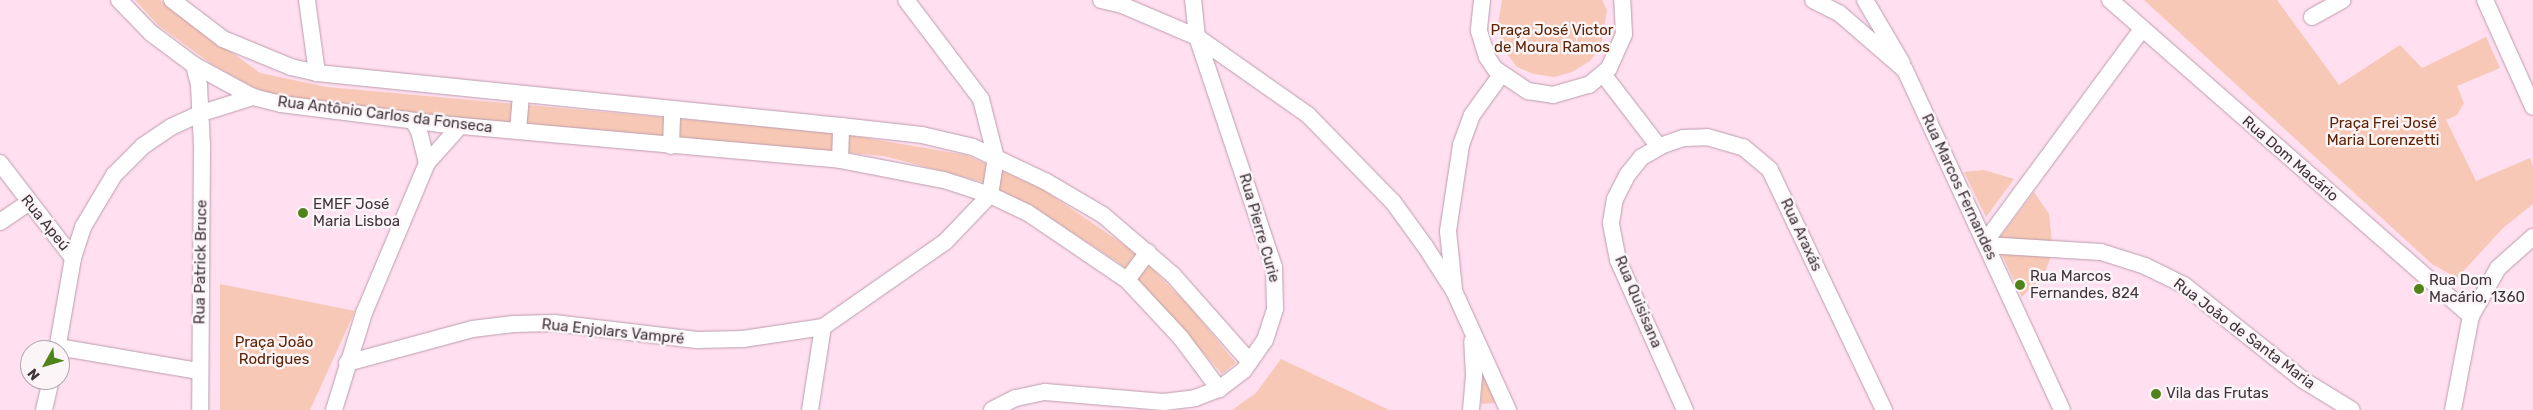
<!DOCTYPE html>
<meta charset="utf-8">
<style>
body{margin:0}
#map{position:relative;width:2533px;height:410px;overflow:hidden;background:#ffdff0;font-family:Rubik,sans-serif}
div>[style]{position:absolute}
.green>*{inset:0;background:#f7c8b5}
.roads{filter:drop-shadow(0 0 1px #bb9dad) drop-shadow(0 0 1px #bb9dad)}
.minor>*{height:16px;margin:-8px;padding:0 8px;transform-origin:8px;border-radius:8px;background:#fff}
.dots>*{width:14px;height:14px;translate:-50% -50%;box-sizing:border-box;border:2px solid #fbf5f8;border-radius:50%}
span{translate:-50% -50%;white-space:nowrap;text-align:center;line-height:1.15;-webkit-text-stroke:5px #fbf5f8;paint-order:stroke}
.park-label{font-size:15px;color:#5f2304}
.street-label{font-size:15px;color:#40343b}
.poi-label{font-size:15px;color:#40343b}
.left{translate:0 -50%;text-align:left}
.north{position:absolute;left:20px;top:340px;width:50px;height:50px;box-sizing:border-box;background:#fbf5f8;border:1px solid #b0a8ac;border-radius:50%;rotate:231deg;font-size:14px;font-weight:700;line-height:20px;text-align:center;color:#40343b}
.north::after{content:'';display:block;margin:auto;width:18px;height:22px;background:#50841b;clip-path:polygon(50% 0,100% 100%,50% 72%,0 100%)}
</style>
<div id="map">
<div class="green">
<div style="clip-path:polygon(135px 0,160px 0,260px 73px,327px 87px,837px 133px,966px 155px,1044px 190px,1139px 255px,1190px 307px,1236px 363px,1222px 374px,1141px 282px,1119px 263px,1032px 206px,983px 182px,884px 156px,441px 119px,291px 102px,255px 88px,213px 65px,159px 26px)"></div>
<div style="clip-path:polygon(1502px 0,1602px 0,1607px 10px,1601px 46px,1590px 61px,1572px 72px,1554px 77px,1534px 74px,1517px 67px,1505px 51px,1497px 30px)"></div>
<div style="clip-path:polygon(2144px 0,2277px 0,2339px 85px,2400px 45px,2422px 68px,2486px 37px,2500px 68px,2457px 86px,2464px 103px,2457px 115px,2446px 120px,2476px 181px,2530px 158px,2533px 167px,2533px 204px,2503px 228px,2457px 278px,2432px 264px)"></div>
<div style="clip-path:polygon(1984px 170px,2014px 179px,1986px 217px,1964px 172px)"></div>
<div style="clip-path:polygon(2034px 192px,2049px 214px,2052px 242px,1997px 241px)"></div>
<div style="clip-path:polygon(2001px 253px,2051px 256px,2044px 275px,2022px 297px)"></div>
<div style="clip-path:polygon(220px 284px,355px 311px,310px 410px,220px 410px)"></div>
<div style="clip-path:polygon(1281px 359px,1389px 410px,1232px 410px,1256px 393px)"></div>
<div style="clip-path:polygon(1483px 373px,1496px 403px,1481px 404px)"></div>
</div>
<div class="roads">
<div class="minor">
<div style="left:119px;top:0;width:46px;rotate:45.9deg"></div>
<div style="left:151px;top:33px;width:54px;rotate:36.7deg"></div>
<div style="left:194px;top:65px;width:67px;rotate:28.5deg"></div>
<div style="left:253px;top:97px;width:29px;rotate:14deg"></div>
<div style="left:281px;top:104px;width:159px;rotate:7.2deg"></div>
<div style="left:439px;top:124px;width:403px;rotate:5.1deg"></div>
<div style="left:840px;top:160px;width:106px;rotate:10.9deg"></div>
<div style="left:944px;top:180px;width:48px;rotate:18.1deg"></div>
<div style="left:990px;top:195px;width:42px;rotate:25.3deg"></div>
<div style="left:1028px;top:213px;width:120px;rotate:34.1deg"></div>
<div style="left:1127px;top:280px;width:79px;rotate:47deg"></div>
<div style="left:1181px;top:338px;width:64px;rotate:53.3deg"></div>
<div style="left:172px;top:0;width:64px;rotate:37.4deg"></div>
<div style="left:223px;top:39px;width:74px;rotate:22.4deg"></div>
<div style="left:291px;top:67px;width:27px;rotate:13deg"></div>
<div style="left:317px;top:73px;width:527px;rotate:5.78deg"></div>
<div style="left:841px;top:126px;width:81px;rotate:6.3deg"></div>
<div style="left:922px;top:135px;width:52px;rotate:13.2deg"></div>
<div style="left:973px;top:147px;width:80px;rotate:25.3deg"></div>
<div style="left:1045px;top:181px;width:67px;rotate:30.4deg"></div>
<div style="left:1103px;top:215px;width:92px;rotate:40.6deg"></div>
<div style="left:1173px;top:275px;width:116px;rotate:48.5deg"></div>
<div style="left:307px;top:0;width:74px;rotate:82.2deg"></div>
<div style="left:1101px;top:0;width:22px;rotate:13deg"></div>
<div style="left:1122px;top:5px;width:82px;rotate:23.1deg"></div>
<div style="left:1197px;top:37px;width:136px;rotate:35.1deg"></div>
<div style="left:1308px;top:115px;width:122px;rotate:45.7deg"></div>
<div style="left:1393px;top:202px;width:54px;rotate:54deg"></div>
<div style="left:1425px;top:246px;width:54px;rotate:57.2deg"></div>
<div style="left:1454px;top:291px;width:131px;rotate:65.6deg"></div>
<div style="left:1482px;top:0;width:31px;rotate:96deg"></div>
<div style="left:1479px;top:31px;width:27px;rotate:73deg"></div>
<div style="left:1487px;top:57px;width:14px;rotate:56deg"></div>
<div style="left:1495px;top:69px;width:40px;rotate:34deg"></div>
<div style="left:1528px;top:91px;width:25px;rotate:9deg"></div>
<div style="left:1553px;top:95px;width:37px;rotate:-16deg"></div>
<div style="left:1589px;top:85px;width:26px;rotate:-40deg"></div>
<div style="left:1609px;top:68px;width:37px;rotate:-66deg"></div>
<div style="left:1624px;top:34px;width:34px;rotate:-93deg"></div>
<div style="left:1813px;top:0;width:29px;rotate:27deg"></div>
<div style="left:1839px;top:13px;width:87px;rotate:40.8deg"></div>
<div style="left:1905px;top:70px;width:374px;rotate:65.2deg"></div>
<div style="left:1865px;top:0;width:73px;rotate:59.6deg"></div>
<div style="left:2110px;top:0;width:480px;rotate:41.2deg"></div>
<div style="left:2485px;top:0;width:117px;rotate:65.8deg"></div>
<div style="left:2312px;top:17px;width:35px;rotate:-29deg"></div>
<div style="left:194px;top:65px;width:21px;rotate:76deg"></div>
<div style="left:199px;top:85px;width:62px;rotate:87.2deg"></div>
<div style="left:202px;top:147px;width:263px;rotate:90.4deg"></div>
<div style="left:1603px;top:74px;width:92px;rotate:52.5deg"></div>
<div style="left:413px;top:121px;width:12px;rotate:59deg"></div>
<div style="left:419px;top:131px;width:33px;rotate:76deg"></div>
<div style="left:518px;top:130px;width:35px;rotate:-85deg"></div>
<div style="left:671px;top:146px;width:37px;rotate:-88deg"></div>
<div style="left:840px;top:160px;width:34px;rotate:-88deg"></div>
<div style="left:0;top:163px;width:120px;rotate:52.5deg"></div>
<div style="left:0;top:222px;width:34px;rotate:-34deg"></div>
<div style="left:1985px;top:242px;width:265px;rotate:-53.6deg"></div>
<div style="left:1986px;top:245px;width:115px;rotate:3.5deg"></div>
<div style="left:2101px;top:252px;width:46px;rotate:17.7deg"></div>
<div style="left:2145px;top:266px;width:43px;rotate:26deg"></div>
<div style="left:2184px;top:285px;width:152px;rotate:38.6deg"></div>
<div style="left:2303px;top:380px;width:57px;rotate:31.5deg"></div>
<div style="left:1127px;top:280px;width:35px;rotate:-53deg"></div>
<div style="left:1454px;top:289px;width:58px;rotate:-95.9deg"></div>
<div style="left:1448px;top:231px;width:87px;rotate:-81.4deg"></div>
<div style="left:1461px;top:145px;width:32px;rotate:-70deg"></div>
<div style="left:1472px;top:115px;width:49px;rotate:-54.1deg"></div>
<div style="left:58px;top:347px;width:143px;rotate:9.7deg"></div>
<div style="left:57px;top:350px;width:93px;rotate:-80.1deg"></div>
<div style="left:73px;top:258px;width:33px;rotate:-72deg"></div>
<div style="left:83px;top:227px;width:61px;rotate:-59.2deg"></div>
<div style="left:114px;top:175px;width:41px;rotate:-45deg"></div>
<div style="left:143px;top:146px;width:34px;rotate:-34deg"></div>
<div style="left:171px;top:127px;width:31px;rotate:-25deg"></div>
<div style="left:199px;top:114px;width:57px;rotate:-17.5deg"></div>
<div style="left:347px;top:363px;width:130px;rotate:-15.2deg"></div>
<div style="left:472px;top:329px;width:42px;rotate:-6.8deg"></div>
<div style="left:514px;top:324px;width:40px;rotate:-1.4deg"></div>
<div style="left:554px;top:323px;width:144px;rotate:6.8deg"></div>
<div style="left:697px;top:340px;width:46px;rotate:-1.2deg"></div>
<div style="left:743px;top:339px;width:81px;rotate:-8.5deg"></div>
<div style="left:44px;top:410px;width:31px;rotate:-77deg"></div>
<div style="left:334px;top:410px;width:102px;rotate:-72.8deg"></div>
<div style="left:364px;top:313px;width:163px;rotate:-67.2deg"></div>
<div style="left:427px;top:163px;width:50px;rotate:-48.3deg"></div>
<div style="left:810px;top:410px;width:84px;rotate:-81.1deg"></div>
<div style="left:823px;top:327px;width:149px;rotate:-34.9deg"></div>
<div style="left:945px;top:242px;width:65px;rotate:-46.2deg"></div>
<div style="left:990px;top:195px;width:37px;rotate:-81deg"></div>
<div style="left:996px;top:158px;width:61px;rotate:-104.3deg"></div>
<div style="left:981px;top:99px;width:124px;rotate:-127.1deg"></div>
<div style="left:992px;top:410px;width:27px;rotate:-27deg"></div>
<div style="left:1016px;top:398px;width:30px;rotate:-12deg"></div>
<div style="left:1045px;top:392px;width:119px;rotate:4.8deg"></div>
<div style="left:1164px;top:402px;width:31px;rotate:-7deg"></div>
<div style="left:1195px;top:398px;width:26px;rotate:-21deg"></div>
<div style="left:1219px;top:389px;width:31px;rotate:-37deg"></div>
<div style="left:1244px;top:370px;width:37px;rotate:-55deg"></div>
<div style="left:1265px;top:340px;width:33px;rotate:-72deg"></div>
<div style="left:1275px;top:309px;width:42px;rotate:-91.4deg"></div>
<div style="left:1274px;top:267px;width:243px;rotate:-108.5deg"></div>
<div style="left:1197px;top:37px;width:37px;rotate:-96deg"></div>
<div style="left:1471px;top:410px;width:35px;rotate:-85deg"></div>
<div style="left:1474px;top:375px;width:34px;rotate:-93deg"></div>
<div style="left:1685px;top:410px;width:164px;rotate:-114.1deg"></div>
<div style="left:1618px;top:260px;width:38px;rotate:-101deg"></div>
<div style="left:1611px;top:223px;width:24px;rotate:-81deg"></div>
<div style="left:1615px;top:199px;width:28px;rotate:-63deg"></div>
<div style="left:1628px;top:174px;width:22px;rotate:-51deg"></div>
<div style="left:1642px;top:157px;width:24px;rotate:-30deg"></div>
<div style="left:1663px;top:145px;width:21px;rotate:-19deg"></div>
<div style="left:1683px;top:138px;width:24px;rotate:-2deg"></div>
<div style="left:1707px;top:137px;width:37px;rotate:16deg"></div>
<div style="left:1743px;top:147px;width:35px;rotate:40deg"></div>
<div style="left:1770px;top:170px;width:266px;rotate:64.6deg"></div>
<div style="left:2453px;top:410px;width:96px;rotate:-79.2deg"></div>
<div style="left:2471px;top:316px;width:55px;rotate:-60.6deg"></div>
<div style="left:2498px;top:268px;width:47px;rotate:-41.5deg"></div>
</div>
</div>
<div class="dots">
<div style="left:303px;top:213px;background:#50841b"></div>
<div style="left:2020px;top:285px;background:#50841b"></div>
<div style="left:2419px;top:289px;background:#50841b"></div>
<div style="left:2156px;top:394px;background:#50841b"></div>
</div>
<div class="park-label">
<span style="left:1552px;top:39px">Praça José Victor<br>de Moura Ramos</span>
<span style="left:2383px;top:132px">Praça Frei José<br>Maria Lorenzetti</span>
<span style="left:274px;top:351px">Praça João<br>Rodrigues</span>
</div>
<div class="street-label">
<span style="left:385px;top:115px;rotate:7deg">Rua Antônio Carlos da Fonseca</span>
<span style="left:2290px;top:159px;rotate:41deg">Rua Dom Macário</span>
<span style="left:1959px;top:187px;rotate:65deg">Rua Marcos Fernandes</span>
<span style="left:45px;top:223px;rotate:51deg">Rua Apeú</span>
<span style="left:1259px;top:228px;rotate:74deg">Rua Pierre Curie</span>
<span style="left:1801px;top:235px;rotate:65deg">Rua Araxás</span>
<span style="left:201px;top:262px;rotate:-89deg">Rua Patrick Bruce</span>
<span style="left:1638px;top:302px;rotate:67deg">Rua Quisisana</span>
<span style="left:613px;top:332px;rotate:6deg">Rua Enjolars Vampré</span>
<span style="left:2244px;top:334px;rotate:37deg">Rua João de Santa Maria</span>
</div>
<div class="poi-label">
<span class="left" style="left:313px;top:213px">EMEF José<br>Maria Lisboa</span>
<span class="left" style="left:2030px;top:285px">Rua Marcos<br>Fernandes, 824</span>
<span class="left" style="left:2429px;top:289px">Rua Dom<br>Macário, 1360</span>
<span class="left" style="left:2166px;top:394px">Vila das Frutas</span>
</div>
<div class="north">N</div>
</div>
